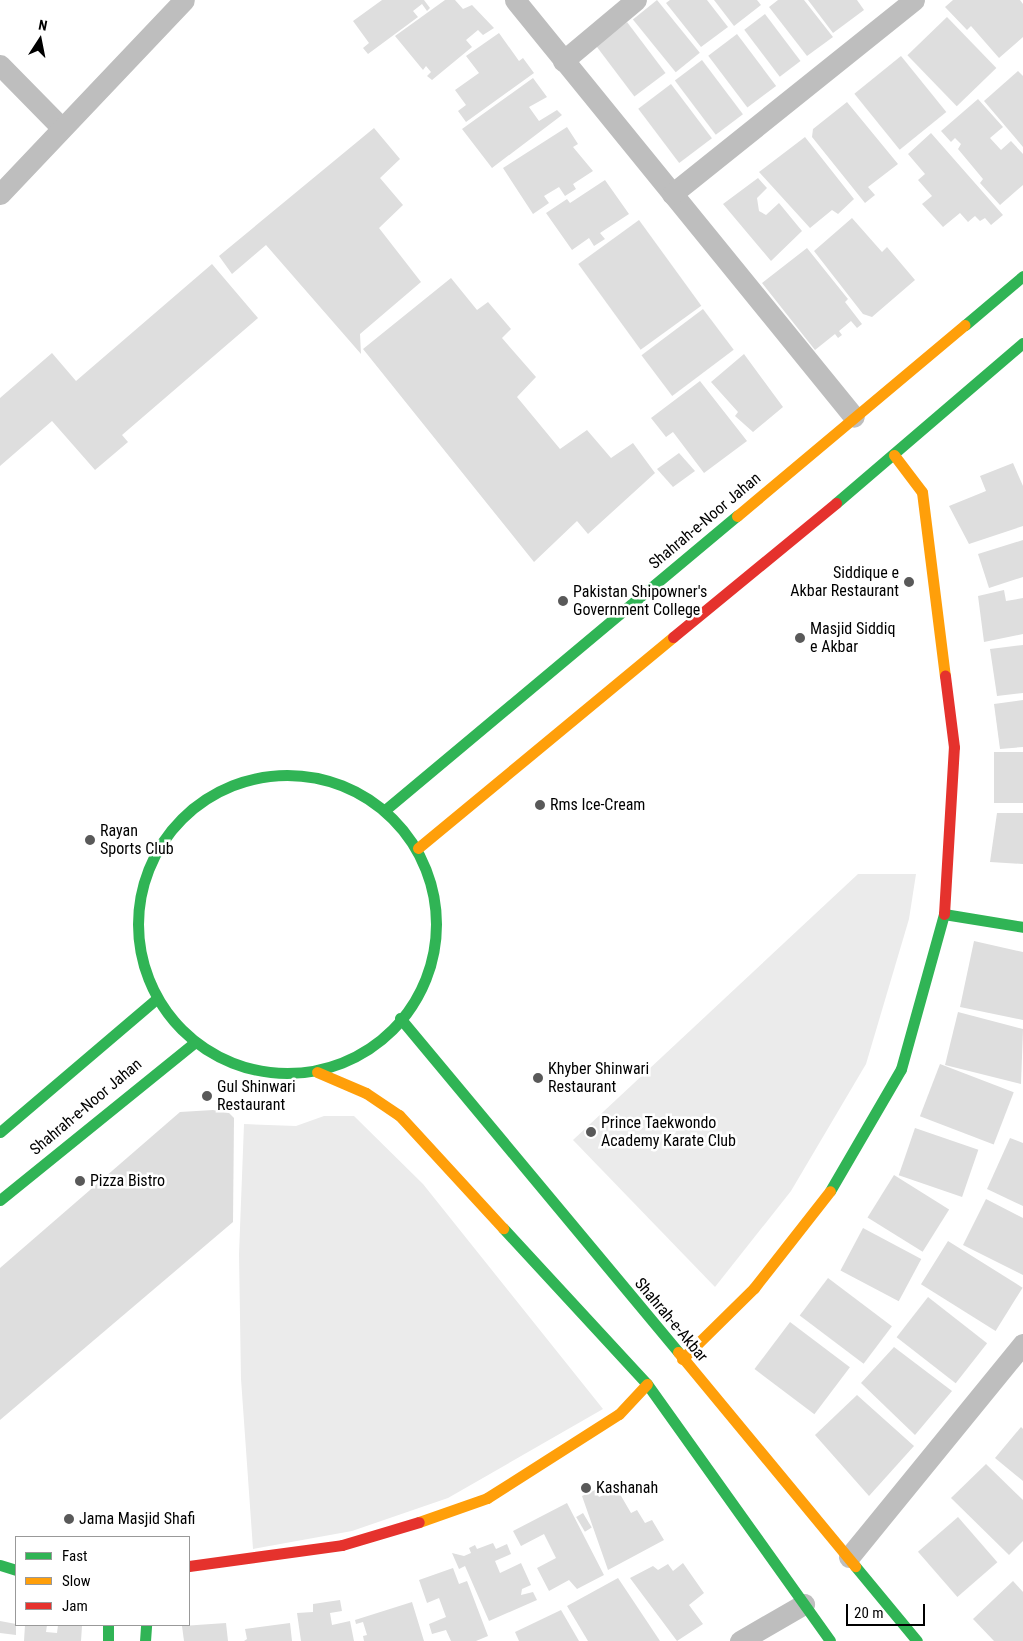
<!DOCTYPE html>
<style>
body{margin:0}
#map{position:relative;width:1023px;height:1641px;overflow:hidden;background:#fff;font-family:"Roboto Condensed",sans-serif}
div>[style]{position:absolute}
.green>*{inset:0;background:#ebebeb}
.building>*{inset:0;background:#dedede;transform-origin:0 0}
.street>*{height:21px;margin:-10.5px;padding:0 10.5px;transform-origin:10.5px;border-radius:10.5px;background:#bebebe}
.fast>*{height:11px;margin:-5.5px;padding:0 5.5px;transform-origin:5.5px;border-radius:5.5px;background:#30b455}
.fast>.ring{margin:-5.5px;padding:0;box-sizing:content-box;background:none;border:11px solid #30b455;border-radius:50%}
.slow>*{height:11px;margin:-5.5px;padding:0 5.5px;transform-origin:5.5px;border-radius:5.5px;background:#ff9f0a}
.jam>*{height:11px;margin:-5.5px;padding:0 5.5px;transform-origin:5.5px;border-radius:5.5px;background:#e5322d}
.dots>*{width:14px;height:14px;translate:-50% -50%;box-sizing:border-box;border:2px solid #fff;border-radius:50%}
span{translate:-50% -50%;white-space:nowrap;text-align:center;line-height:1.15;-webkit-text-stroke:5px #fff;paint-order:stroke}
.street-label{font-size:16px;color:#000}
.poi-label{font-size:16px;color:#000}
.right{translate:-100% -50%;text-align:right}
.left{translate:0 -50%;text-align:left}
.legend{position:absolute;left:15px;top:1536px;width:175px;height:90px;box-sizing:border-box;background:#fff;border:1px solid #999;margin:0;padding:6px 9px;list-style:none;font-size:15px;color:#000}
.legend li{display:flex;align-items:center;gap:10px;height:25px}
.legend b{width:25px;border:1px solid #999}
.north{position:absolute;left:15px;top:15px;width:50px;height:50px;-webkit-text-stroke:4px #fff;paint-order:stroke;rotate:11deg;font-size:14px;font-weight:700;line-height:20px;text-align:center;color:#000}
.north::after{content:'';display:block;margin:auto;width:18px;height:22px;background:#000;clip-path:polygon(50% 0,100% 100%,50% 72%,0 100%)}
.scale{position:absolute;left:846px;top:1604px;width:79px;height:22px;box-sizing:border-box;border:2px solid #000;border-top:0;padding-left:6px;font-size:15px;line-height:18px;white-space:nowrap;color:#000;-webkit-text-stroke:4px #fff;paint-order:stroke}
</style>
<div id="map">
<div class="green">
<div style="clip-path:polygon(858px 874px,916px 874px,909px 919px,866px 1064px,791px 1191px,715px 1287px,573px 1140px)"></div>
<div style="clip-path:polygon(324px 1116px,354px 1116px,423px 1184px,603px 1409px,448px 1498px,352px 1531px,253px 1549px,241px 1379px,239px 1254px,244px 1124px,296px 1126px)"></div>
</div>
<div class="building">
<div style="clip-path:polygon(382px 0,424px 0,430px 8px,427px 11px,422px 4px,413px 11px,418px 17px,368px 54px,363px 48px,369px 43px,353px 21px)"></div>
<div style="clip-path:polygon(445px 0,455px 0,463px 9px,472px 5px,494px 28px,483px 35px,478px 30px,466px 40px,472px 47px,432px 80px,427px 76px,431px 72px,426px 66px,423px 70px,395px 36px)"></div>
<div style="left:657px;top:0;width:68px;height:31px;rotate:51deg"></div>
<div style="clip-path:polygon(670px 0,707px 0,728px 27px,701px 47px,666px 3px)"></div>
<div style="clip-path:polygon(714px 0,757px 0,761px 5px,734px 26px)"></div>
<div style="clip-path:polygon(778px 0,804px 0,833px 37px,807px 56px,769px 7px)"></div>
<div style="clip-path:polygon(808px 0,857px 0,864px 10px,833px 33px)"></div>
<div style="clip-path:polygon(953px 0,1020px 0,1023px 4px,1023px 37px,999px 58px,971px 26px,967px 30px,945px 7px)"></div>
<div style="left:765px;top:14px;width:59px;height:26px;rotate:53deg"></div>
<div style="left:947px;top:17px;width:71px;height:55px;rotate:46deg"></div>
<div style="left:627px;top:22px;width:64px;height:39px;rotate:53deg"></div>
<div style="clip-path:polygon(499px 33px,519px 61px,523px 58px,534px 73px,466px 122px,458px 111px,466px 105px,455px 90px,479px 73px,466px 56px)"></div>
<div style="left:737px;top:34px;width:65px;height:36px;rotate:53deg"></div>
<div style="left:901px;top:56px;width:72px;height:60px;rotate:51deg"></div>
<div style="left:702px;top:60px;width:68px;height:34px;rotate:53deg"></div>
<div style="clip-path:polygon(1018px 71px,1023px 76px,1023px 147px,984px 101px)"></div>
<div style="clip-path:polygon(533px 78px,547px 97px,529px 107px,539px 121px,557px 110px,562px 115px,492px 168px,462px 129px)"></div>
<div style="left:671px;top:84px;width:68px;height:41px;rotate:53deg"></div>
<div style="clip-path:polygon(978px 99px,1003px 127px,990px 138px,1001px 150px,1011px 141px,1023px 154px,1023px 185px,1000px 205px,980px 183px,983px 179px,958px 149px,961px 144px,955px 138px,951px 142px,941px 131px)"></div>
<div style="clip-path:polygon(847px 102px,898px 164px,868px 187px,875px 195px,865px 203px,812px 137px,813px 129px)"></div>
<div style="clip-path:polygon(567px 127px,578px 144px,573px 147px,593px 171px,573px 184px,576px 189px,565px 196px,559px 187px,544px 196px,549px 203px,533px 214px,503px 168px)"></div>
<div style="clip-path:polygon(374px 128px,400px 159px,380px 178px,403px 205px,379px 228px,421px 282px,360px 334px,361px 354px,266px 245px,232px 274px,219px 256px)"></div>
<div style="clip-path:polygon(931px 133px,1003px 215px,991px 225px,985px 218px,980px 221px,975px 216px,968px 222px,960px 213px,943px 227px,922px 204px,932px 196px,918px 180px,925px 174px,908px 154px)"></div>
<div style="clip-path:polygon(805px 137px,854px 199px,838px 214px,832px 210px,810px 228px,759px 172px)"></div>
<div style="clip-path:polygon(758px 178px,767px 188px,757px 198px,759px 211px,766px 215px,779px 203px,802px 231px,771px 261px,723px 204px)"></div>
<div style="clip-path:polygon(605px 180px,629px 214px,600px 233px,605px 239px,594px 246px,589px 238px,572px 250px,546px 213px,567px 199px,570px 203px)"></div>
<div style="clip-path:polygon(852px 218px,882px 252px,887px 247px,915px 280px,872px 317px,863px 314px,814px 251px)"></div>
<div style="left:639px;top:220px;width:106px;height:75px;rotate:54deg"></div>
<div style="clip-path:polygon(807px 248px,848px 299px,845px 302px,862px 324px,857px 328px,851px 321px,839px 331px,842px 335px,838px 338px,835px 334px,815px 350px,762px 283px)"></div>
<div style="clip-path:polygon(212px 264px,258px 318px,122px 435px,128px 442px,95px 470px,52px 421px,0 466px,0 398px,52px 353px,76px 381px)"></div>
<div style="clip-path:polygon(451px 278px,477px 310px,488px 302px,511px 329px,502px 338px,536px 377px,517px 397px,560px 449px,587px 430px,611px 458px,633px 443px,655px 473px,588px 534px,577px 521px,534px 562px,363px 349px)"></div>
<div style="left:703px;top:309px;width:51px;height:77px;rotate:53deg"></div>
<div style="clip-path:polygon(744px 354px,783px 407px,753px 432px,735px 416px,738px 412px,711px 382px)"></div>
<div style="clip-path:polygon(700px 381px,747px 441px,704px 473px,673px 432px,666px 437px,651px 418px)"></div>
<div style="clip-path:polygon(679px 453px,695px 471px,673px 487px,657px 469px)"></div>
<div style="clip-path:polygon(1013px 463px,1023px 486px,1023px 526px,969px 544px,949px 506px,986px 491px,980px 476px)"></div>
<div style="clip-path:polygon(1023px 540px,1023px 577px,989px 588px,978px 554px)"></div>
<div style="clip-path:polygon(1004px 590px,1006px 601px,1023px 598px,1023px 634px,984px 642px,978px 596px)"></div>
<div style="clip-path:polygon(1023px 645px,1023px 693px,997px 696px,990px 649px)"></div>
<div style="clip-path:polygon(1023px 700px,1023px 747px,1000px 749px,994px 704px)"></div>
<div style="left:1023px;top:752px;width:51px;height:29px;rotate:90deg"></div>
<div style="clip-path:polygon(997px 813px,1023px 813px,1023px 864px,990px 862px)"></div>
<div style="clip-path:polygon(974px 941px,1023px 952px,1023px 1020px,960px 1007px)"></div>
<div style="clip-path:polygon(958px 1012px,1023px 1029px,1021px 1084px,945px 1065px)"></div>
<div style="left:940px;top:1064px;width:79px;height:56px;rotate:21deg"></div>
<div style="clip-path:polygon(213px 1110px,229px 1113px,234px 1118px,233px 1222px,0 1420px,0 1268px,180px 1112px)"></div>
<div style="left:915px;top:1128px;width:67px;height:50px;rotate:19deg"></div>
<div style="clip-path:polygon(1010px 1138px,1023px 1143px,1023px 1206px,987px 1189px)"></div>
<div style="left:894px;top:1175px;width:65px;height:50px;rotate:32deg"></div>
<div style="clip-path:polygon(986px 1199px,1023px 1218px,1023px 1275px,963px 1245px)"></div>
<div style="left:863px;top:1228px;width:66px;height:48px;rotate:28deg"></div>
<div style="left:948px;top:1241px;width:88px;height:51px;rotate:32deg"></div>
<div style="left:828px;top:1278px;width:80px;height:47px;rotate:37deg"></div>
<div style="left:928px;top:1297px;width:75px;height:51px;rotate:38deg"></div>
<div style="left:790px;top:1322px;width:75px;height:59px;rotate:37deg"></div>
<div style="clip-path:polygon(894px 1347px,952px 1391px,915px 1435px,861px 1383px)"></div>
<div style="clip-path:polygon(857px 1395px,914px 1446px,869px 1496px,815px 1435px)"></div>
<div style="clip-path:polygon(1021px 1427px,1023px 1429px,1023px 1481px,995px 1458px)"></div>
<div style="clip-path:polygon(986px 1464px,1023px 1500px,1023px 1541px,1009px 1555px,951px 1498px)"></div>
<div style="clip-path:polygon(617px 1489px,631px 1513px,637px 1510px,645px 1523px,652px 1520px,664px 1540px,608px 1570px,582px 1496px,595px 1490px,599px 1497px)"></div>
<div style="clip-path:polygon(567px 1503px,604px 1575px,577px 1589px,569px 1580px,549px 1591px,537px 1568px,556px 1558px,544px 1534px,521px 1546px,513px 1531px)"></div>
<div style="left:583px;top:1513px;width:17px;height:8px;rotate:59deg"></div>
<div style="left:958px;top:1517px;width:60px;height:53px;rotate:49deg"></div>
<div style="clip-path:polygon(493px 1543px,496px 1549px,507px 1544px,511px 1554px,495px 1561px,500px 1573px,521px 1563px,531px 1585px,522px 1589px,521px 1595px,533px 1592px,537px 1600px,489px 1621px,465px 1566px,459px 1569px,452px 1553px,464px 1556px,471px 1553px,469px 1548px,475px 1545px,477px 1549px)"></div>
<div style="clip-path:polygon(683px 1563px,704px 1593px,689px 1605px,703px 1624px,677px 1641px,630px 1578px,653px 1566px,658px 1570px,668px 1564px,673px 1571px)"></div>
<div style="clip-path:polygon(453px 1568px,459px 1584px,467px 1581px,488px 1636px,476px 1641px,451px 1641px,446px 1630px,432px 1634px,429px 1624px,446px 1617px,439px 1598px,427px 1603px,419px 1580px)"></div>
<div style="clip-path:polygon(618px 1578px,660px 1641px,588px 1641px,567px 1606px)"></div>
<div style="clip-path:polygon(1013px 1581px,1023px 1592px,1023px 1641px,994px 1641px,973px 1619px)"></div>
<div style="clip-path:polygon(340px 1600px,342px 1611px,330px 1613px,332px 1625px,350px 1621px,354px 1641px,301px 1641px,297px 1613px,313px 1612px,313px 1604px)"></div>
<div style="clip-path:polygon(412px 1602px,424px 1641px,364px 1641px,363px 1636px,367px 1635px,363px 1622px,356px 1624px,355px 1620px)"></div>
<div style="clip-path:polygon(561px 1610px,579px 1641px,519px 1641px,515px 1632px)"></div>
<div style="clip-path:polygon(0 1621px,16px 1624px,16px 1635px,0 1633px)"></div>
<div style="clip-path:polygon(226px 1623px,228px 1641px,184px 1641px,182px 1626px)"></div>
<div style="clip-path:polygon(290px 1623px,292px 1641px,244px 1641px,247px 1639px,245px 1629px)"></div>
<div style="clip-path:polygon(25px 1625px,47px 1625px,46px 1632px,57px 1633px,58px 1625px,82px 1626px,81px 1641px,24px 1641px)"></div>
</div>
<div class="street">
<div style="left:515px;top:0;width:537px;rotate:50.89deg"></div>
<div style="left:563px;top:61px;width:95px;rotate:-39.9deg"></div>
<div style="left:0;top:65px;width:88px;rotate:45.5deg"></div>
<div style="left:0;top:194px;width:267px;rotate:-46.5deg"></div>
<div style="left:672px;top:194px;width:310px;rotate:-38.7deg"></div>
<div style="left:849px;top:1557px;width:275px;rotate:-50.8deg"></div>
<div style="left:740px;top:1641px;width:74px;rotate:-30deg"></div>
</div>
<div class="fast">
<div style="left:965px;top:325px;width:76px;rotate:-40.2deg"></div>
<div style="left:836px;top:503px;width:246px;rotate:-40.6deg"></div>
<div class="ring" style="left:138px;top:775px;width:287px;height:287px"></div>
<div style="left:385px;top:810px;width:459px;rotate:-39.9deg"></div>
<div style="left:944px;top:914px;width:80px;rotate:9.3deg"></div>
<div style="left:400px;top:1018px;width:435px;rotate:50.2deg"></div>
<div style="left:0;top:1132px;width:205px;rotate:-40.4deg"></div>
<div style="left:830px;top:1191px;width:141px;rotate:-59.8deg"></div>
<div style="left:901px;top:1069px;width:161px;rotate:-74.5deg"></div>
<div style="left:0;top:1200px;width:250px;rotate:-39deg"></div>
<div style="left:503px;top:1228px;width:212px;rotate:47.3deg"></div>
<div style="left:647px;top:1384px;width:315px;rotate:54.5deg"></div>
<div style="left:0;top:1565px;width:17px;rotate:17deg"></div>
<div style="left:855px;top:1566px;width:97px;rotate:50.4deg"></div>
<div style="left:108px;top:1625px;width:16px;rotate:90deg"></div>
<div style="left:145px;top:1641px;width:16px;rotate:-86deg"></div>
</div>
<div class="slow">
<div style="left:894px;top:455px;width:46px;rotate:52.9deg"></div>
<div style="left:922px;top:492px;width:185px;rotate:82.9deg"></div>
<div style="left:737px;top:516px;width:297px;rotate:-40deg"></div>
<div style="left:418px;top:848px;width:331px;rotate:-39.6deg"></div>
<div style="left:317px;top:1072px;width:53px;rotate:23.2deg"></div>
<div style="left:366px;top:1093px;width:40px;rotate:34deg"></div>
<div style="left:399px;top:1115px;width:154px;rotate:47.4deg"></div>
<div style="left:678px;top:1352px;width:278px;rotate:50.4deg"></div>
<div style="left:682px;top:1359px;width:101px;rotate:-44.6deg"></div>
<div style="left:754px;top:1288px;width:123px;rotate:-51.9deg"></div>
<div style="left:419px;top:1522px;width:72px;rotate:-19.4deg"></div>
<div style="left:487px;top:1498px;width:156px;rotate:-32.5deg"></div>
<div style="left:619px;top:1414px;width:41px;rotate:-47deg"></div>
</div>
<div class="jam">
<div style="left:673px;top:637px;width:211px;rotate:-39.4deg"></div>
<div style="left:944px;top:914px;width:167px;rotate:-86.6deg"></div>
<div style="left:954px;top:747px;width:72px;rotate:-97.2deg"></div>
<div style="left:189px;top:1566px;width:154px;rotate:-7.8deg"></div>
<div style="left:342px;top:1545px;width:80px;rotate:-16.6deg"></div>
</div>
<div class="dots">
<div style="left:909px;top:582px;background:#595959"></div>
<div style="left:563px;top:601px;background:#595959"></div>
<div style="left:800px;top:638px;background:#595959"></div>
<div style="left:540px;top:805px;background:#595959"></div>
<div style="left:90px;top:840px;background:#595959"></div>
<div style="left:538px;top:1078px;background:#595959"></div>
<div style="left:207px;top:1096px;background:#595959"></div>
<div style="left:591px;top:1132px;background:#595959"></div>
<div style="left:80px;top:1181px;background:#595959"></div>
<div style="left:586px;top:1488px;background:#595959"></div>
<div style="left:69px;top:1519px;background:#595959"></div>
</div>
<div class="street-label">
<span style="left:705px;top:521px;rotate:-40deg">Shahrah-e-Noor Jahan</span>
<span style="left:86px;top:1107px;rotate:-40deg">Shahrah-e-Noor Jahan</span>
<span style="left:671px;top:1320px;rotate:50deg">Shahrah-e-Akbar</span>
</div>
<div class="poi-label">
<span class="right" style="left:899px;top:582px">Siddique e<br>Akbar Restaurant</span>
<span class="left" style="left:573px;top:601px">Pakistan Shipowner's<br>Government College</span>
<span class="left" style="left:810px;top:638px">Masjid Siddiq<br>e Akbar</span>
<span class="left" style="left:550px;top:805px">Rms Ice-Cream</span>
<span class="left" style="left:100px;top:840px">Rayan<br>Sports Club</span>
<span class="left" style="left:548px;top:1078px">Khyber Shinwari<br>Restaurant</span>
<span class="left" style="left:217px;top:1096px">Gul Shinwari<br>Restaurant</span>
<span class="left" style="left:601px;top:1132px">Prince Taekwondo<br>Academy Karate Club</span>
<span class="left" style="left:90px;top:1181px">Pizza Bistro</span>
<span class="left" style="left:596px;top:1488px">Kashanah</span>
<span class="left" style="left:79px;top:1519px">Jama Masjid Shafi</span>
</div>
<ul class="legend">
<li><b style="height:6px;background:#30b455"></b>Fast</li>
<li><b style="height:6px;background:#ff9f0a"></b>Slow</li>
<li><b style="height:6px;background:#e5322d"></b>Jam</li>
</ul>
<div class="north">N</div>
<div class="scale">20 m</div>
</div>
